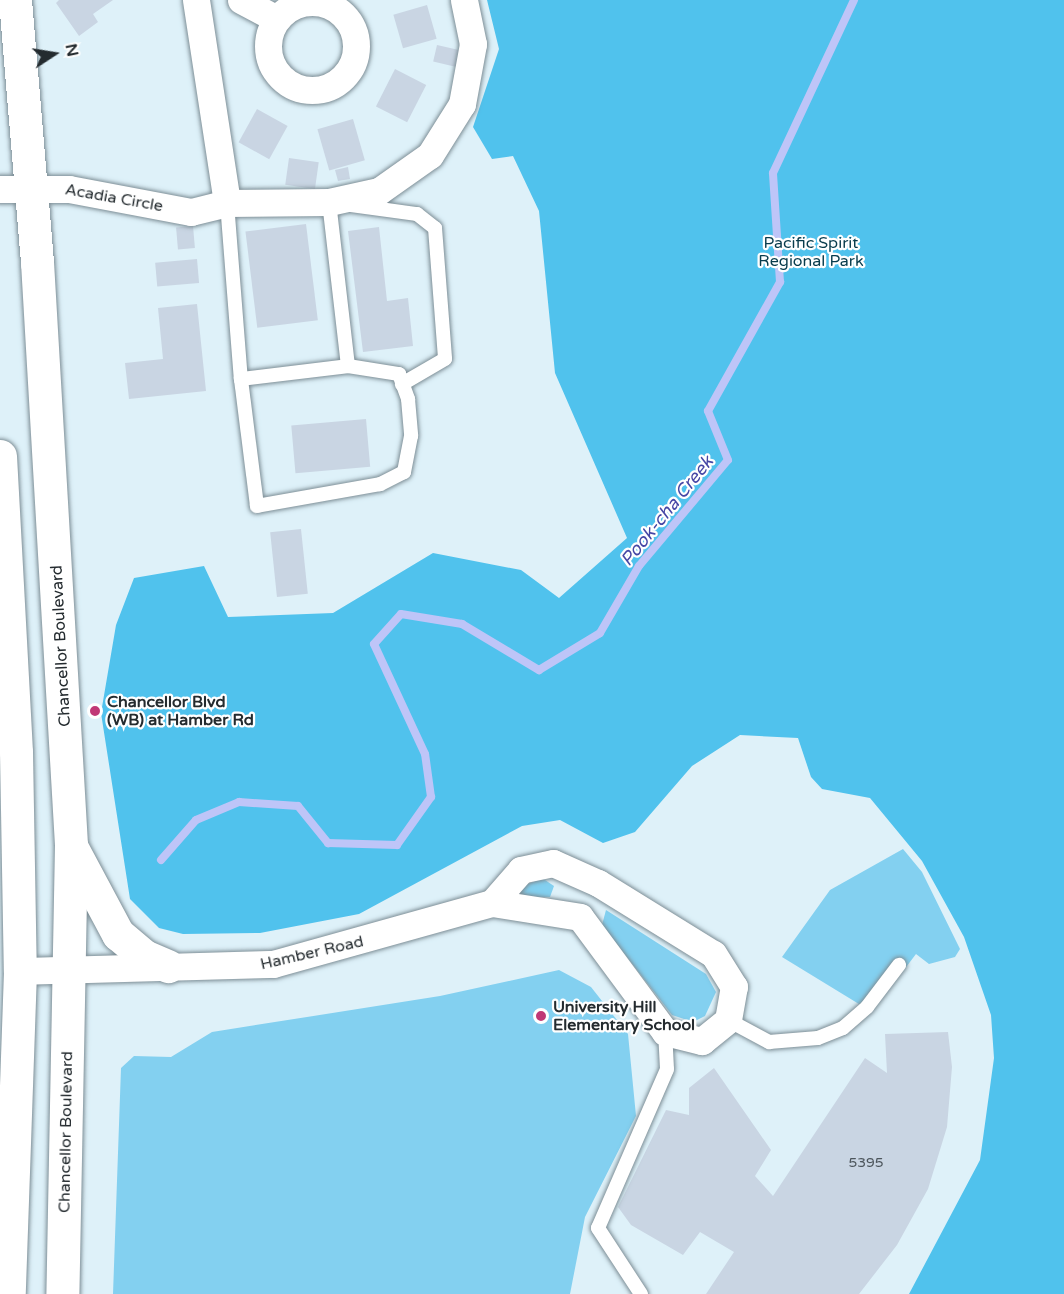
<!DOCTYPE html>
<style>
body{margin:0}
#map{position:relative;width:1064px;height:1294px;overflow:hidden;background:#def1f9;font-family:"Varela Round",sans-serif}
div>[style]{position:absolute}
.green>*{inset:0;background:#83d0f0}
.forest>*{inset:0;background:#50c2ed}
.stream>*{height:8px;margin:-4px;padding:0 4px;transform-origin:4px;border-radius:4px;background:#bec5f8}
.building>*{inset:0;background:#c9d5e3;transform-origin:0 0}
.roads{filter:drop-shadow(0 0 2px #7d8e96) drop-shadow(0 0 2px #7d8e96)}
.lane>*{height:14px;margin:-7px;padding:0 7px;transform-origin:7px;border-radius:7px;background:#fff}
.street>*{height:27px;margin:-13.5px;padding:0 13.5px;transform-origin:13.5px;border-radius:13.5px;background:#fff}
.street>.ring{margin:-13.5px;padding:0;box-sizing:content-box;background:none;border:27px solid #fff;border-radius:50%}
.secondary>*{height:33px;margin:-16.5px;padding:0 16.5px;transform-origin:16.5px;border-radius:16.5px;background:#fff}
.dots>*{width:16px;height:16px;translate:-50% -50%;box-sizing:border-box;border:3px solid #fff;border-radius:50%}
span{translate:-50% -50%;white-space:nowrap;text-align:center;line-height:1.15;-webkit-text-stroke:4.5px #fff;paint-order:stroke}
.number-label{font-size:14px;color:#4d565c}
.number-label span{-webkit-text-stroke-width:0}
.street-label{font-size:16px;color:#242b2f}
.park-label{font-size:16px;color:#083c4d}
.poi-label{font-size:16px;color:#242b2f;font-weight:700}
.left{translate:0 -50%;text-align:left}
.water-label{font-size:18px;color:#4647a5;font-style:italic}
.north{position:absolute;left:24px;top:24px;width:60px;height:60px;-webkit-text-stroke:4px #fff;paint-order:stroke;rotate:78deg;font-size:16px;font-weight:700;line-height:24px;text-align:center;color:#242b2f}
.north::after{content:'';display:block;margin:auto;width:21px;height:27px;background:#242b2f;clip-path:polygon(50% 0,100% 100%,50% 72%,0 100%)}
</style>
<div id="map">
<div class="green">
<div style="clip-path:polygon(903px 849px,922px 872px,960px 949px,955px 957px,929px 964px,916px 954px,872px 1012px,782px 957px,830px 890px)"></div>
<div style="clip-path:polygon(542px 878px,554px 886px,550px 897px,520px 897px,521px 887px)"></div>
<div style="clip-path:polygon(606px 910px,706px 974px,716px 992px,705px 1016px,693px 1022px,672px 1015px,602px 925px)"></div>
<div style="clip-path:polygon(559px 970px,591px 987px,628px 1034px,636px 1116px,585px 1217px,570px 1294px,113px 1294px,121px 1068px,134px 1056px,171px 1057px,212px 1032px,440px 996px)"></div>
</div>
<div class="forest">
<div style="clip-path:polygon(487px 0,1064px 0,1064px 1294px,909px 1294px,980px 1160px,994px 1058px,991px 1015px,964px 937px,922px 861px,870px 798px,822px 789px,811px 777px,798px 738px,740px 735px,692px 766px,635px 832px,603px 843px,560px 820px,522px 826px,359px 914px,260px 933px,183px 934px,159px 928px,130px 899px,101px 713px,116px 625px,134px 578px,204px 566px,228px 617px,333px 613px,433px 553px,521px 570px,559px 598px,627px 538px,555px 373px,539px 211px,513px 156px,492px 159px,473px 127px,499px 49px)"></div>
</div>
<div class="stream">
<div style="left:161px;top:860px;width:53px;rotate:-48.8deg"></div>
<div style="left:196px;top:820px;width:47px;rotate:-22.7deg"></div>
<div style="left:239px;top:802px;width:59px;rotate:3.9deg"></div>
<div style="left:298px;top:806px;width:48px;rotate:51deg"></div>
<div style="left:328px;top:843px;width:69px;rotate:1.7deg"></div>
<div style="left:397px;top:845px;width:59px;rotate:-54.7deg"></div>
<div style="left:431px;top:797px;width:43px;rotate:-97.9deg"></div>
<div style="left:425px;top:754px;width:121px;rotate:-114.9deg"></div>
<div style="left:374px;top:644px;width:40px;rotate:-48deg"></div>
<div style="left:401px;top:614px;width:62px;rotate:9.3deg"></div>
<div style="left:462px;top:624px;width:90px;rotate:30.9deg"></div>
<div style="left:539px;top:670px;width:71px;rotate:-31.2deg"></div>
<div style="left:600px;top:633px;width:78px;rotate:-59.8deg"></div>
<div style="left:639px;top:566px;width:138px;rotate:-50deg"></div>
<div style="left:728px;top:460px;width:53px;rotate:-112.2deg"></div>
<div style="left:708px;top:411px;width:148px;rotate:-60.8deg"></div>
<div style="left:780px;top:282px;width:109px;rotate:-93.7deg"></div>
<div style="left:773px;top:173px;width:191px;rotate:-64.9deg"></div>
</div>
<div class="building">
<div style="clip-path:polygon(59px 0,113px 0,93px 14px,98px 22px,79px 36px,56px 3px)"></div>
<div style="left:427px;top:5px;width:35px;height:35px;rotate:74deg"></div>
<div style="left:437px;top:45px;width:27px;height:17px;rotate:13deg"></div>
<div style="left:395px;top:69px;width:35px;height:42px;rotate:27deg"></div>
<div style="left:257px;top:109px;width:35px;height:38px;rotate:29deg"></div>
<div style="left:353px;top:119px;width:43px;height:37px;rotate:74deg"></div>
<div style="left:289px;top:158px;width:30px;height:27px;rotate:8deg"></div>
<div style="clip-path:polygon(348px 167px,350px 179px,338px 181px,335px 170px)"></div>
<div style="left:306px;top:224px;width:97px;height:61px;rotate:83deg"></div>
<div style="left:193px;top:226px;width:22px;height:17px;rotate:85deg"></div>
<div style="clip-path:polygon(379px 227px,387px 301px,408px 298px,413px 346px,363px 352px,348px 231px)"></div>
<div style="left:197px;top:259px;width:24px;height:42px;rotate:85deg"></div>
<div style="clip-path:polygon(197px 304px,206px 391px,129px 399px,125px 363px,163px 359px,158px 308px)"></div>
<div style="left:366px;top:419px;width:48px;height:75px;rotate:85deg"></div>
<div style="left:301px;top:529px;width:65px;height:31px;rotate:84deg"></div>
<div style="clip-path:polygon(948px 1032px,952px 1067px,947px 1127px,928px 1189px,897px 1245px,859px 1294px,706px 1294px,734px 1252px,700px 1232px,683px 1255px,631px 1225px,618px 1207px,666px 1110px,689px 1115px,689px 1088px,714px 1068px,771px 1150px,755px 1176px,773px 1196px,865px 1058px,887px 1073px,885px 1034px)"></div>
</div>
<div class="roads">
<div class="lane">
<div style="left:227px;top:203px;width:177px;rotate:85.5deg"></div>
<div style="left:348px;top:366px;width:52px;rotate:8.9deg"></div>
<div style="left:399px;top:374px;width:27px;rotate:70deg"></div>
<div style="left:408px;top:399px;width:37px;rotate:85deg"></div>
<div style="left:411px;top:436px;width:37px;rotate:101deg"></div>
<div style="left:404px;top:472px;width:27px;rotate:153deg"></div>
<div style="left:380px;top:484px;width:125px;rotate:169.9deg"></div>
<div style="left:257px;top:506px;width:128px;rotate:-97.2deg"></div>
<div style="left:241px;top:379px;width:108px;rotate:-6.9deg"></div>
<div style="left:348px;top:366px;width:165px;rotate:-96.6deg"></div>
<div style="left:329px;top:202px;width:89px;rotate:7.8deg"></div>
<div style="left:417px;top:214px;width:23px;rotate:38deg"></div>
<div style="left:435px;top:228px;width:131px;rotate:85.6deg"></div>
<div style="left:445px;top:359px;width:50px;rotate:149.8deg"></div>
<div style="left:728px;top:1020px;width:47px;rotate:28.2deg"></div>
<div style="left:769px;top:1042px;width:49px;rotate:-4.7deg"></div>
<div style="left:818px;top:1038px;width:27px;rotate:-22deg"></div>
<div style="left:843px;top:1028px;width:32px;rotate:-41deg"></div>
<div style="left:867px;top:1007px;width:53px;rotate:-52.7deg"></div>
<div style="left:641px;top:1294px;width:79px;rotate:-123.1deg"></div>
<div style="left:598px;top:1228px;width:173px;rotate:-66.5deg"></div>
<div style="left:667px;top:1069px;width:37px;rotate:-93deg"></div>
</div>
<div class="street">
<div style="left:196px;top:0;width:205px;rotate:81.3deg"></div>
<div style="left:241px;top:0;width:40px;rotate:28deg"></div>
<div class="ring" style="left:268px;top:2px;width:61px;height:61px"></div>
<div style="left:0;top:189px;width:69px"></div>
<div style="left:69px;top:189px;width:124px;rotate:10.7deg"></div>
<div style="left:191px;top:212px;width:37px;rotate:-14deg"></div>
<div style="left:227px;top:203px;width:102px;rotate:-0.6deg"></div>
<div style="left:329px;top:202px;width:51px;rotate:-12.4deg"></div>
<div style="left:379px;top:191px;width:62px;rotate:-35.2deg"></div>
<div style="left:430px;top:155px;width:60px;rotate:-57.9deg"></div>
<div style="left:462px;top:104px;width:61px;rotate:-79.6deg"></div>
<div style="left:473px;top:44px;width:45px;rotate:-101.6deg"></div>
<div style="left:20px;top:971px;width:253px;rotate:-1.6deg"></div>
<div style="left:273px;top:964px;width:227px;rotate:-15.6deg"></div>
<div style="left:492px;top:903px;width:89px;rotate:9deg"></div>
<div style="left:580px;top:917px;width:143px;rotate:53.5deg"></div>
<div style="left:665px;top:1032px;width:38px;rotate:14deg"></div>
<div style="left:702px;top:1041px;width:33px;rotate:-39deg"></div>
<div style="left:728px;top:1020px;width:34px;rotate:-80deg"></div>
<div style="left:734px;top:987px;width:39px;rotate:-122deg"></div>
<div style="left:713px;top:954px;width:135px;rotate:-148.3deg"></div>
<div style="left:598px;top:883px;width:49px;rotate:-156deg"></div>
<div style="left:553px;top:863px;width:33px;rotate:168deg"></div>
<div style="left:521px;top:870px;width:44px;rotate:131.3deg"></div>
</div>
<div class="secondary">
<div style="left:15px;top:0;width:263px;rotate:85.2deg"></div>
<div style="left:37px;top:262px;width:584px;rotate:86.66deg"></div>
<div style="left:71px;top:845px;width:449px;rotate:91.1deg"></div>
<div style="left:0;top:456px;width:296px;rotate:86.9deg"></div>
<div style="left:16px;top:752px;width:219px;rotate:89deg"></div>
<div style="left:20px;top:971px;width:323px;rotate:92deg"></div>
<div style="left:72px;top:848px;width:98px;rotate:61.9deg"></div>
<div style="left:118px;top:934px;width:34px;rotate:40deg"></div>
<div style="left:144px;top:956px;width:26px;rotate:23deg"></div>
</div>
</div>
<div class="dots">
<div style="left:95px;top:711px;background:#c03876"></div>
<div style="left:541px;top:1016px;background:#c03876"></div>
</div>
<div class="number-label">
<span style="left:866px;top:1163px">5395</span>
</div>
<div class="street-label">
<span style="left:114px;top:198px;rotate:10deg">Acadia Circle</span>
<span style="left:61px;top:646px;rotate:-93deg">Chancellor Boulevard</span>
<span style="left:312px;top:953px;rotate:-13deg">Hamber Road</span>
<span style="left:66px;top:1132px;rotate:-89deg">Chancellor Boulevard</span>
</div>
<div class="park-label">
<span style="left:811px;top:252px">Pacific Spirit<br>Regional Park</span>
</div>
<div class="poi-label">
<span class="left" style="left:107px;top:711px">Chancellor Blvd<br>(WB) at Hamber Rd</span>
<span class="left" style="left:553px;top:1016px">University Hill<br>Elementary School</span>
</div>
<div class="water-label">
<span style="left:667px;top:511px;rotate:-51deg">Pook-cha Creek</span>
</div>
<div class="north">N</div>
</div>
